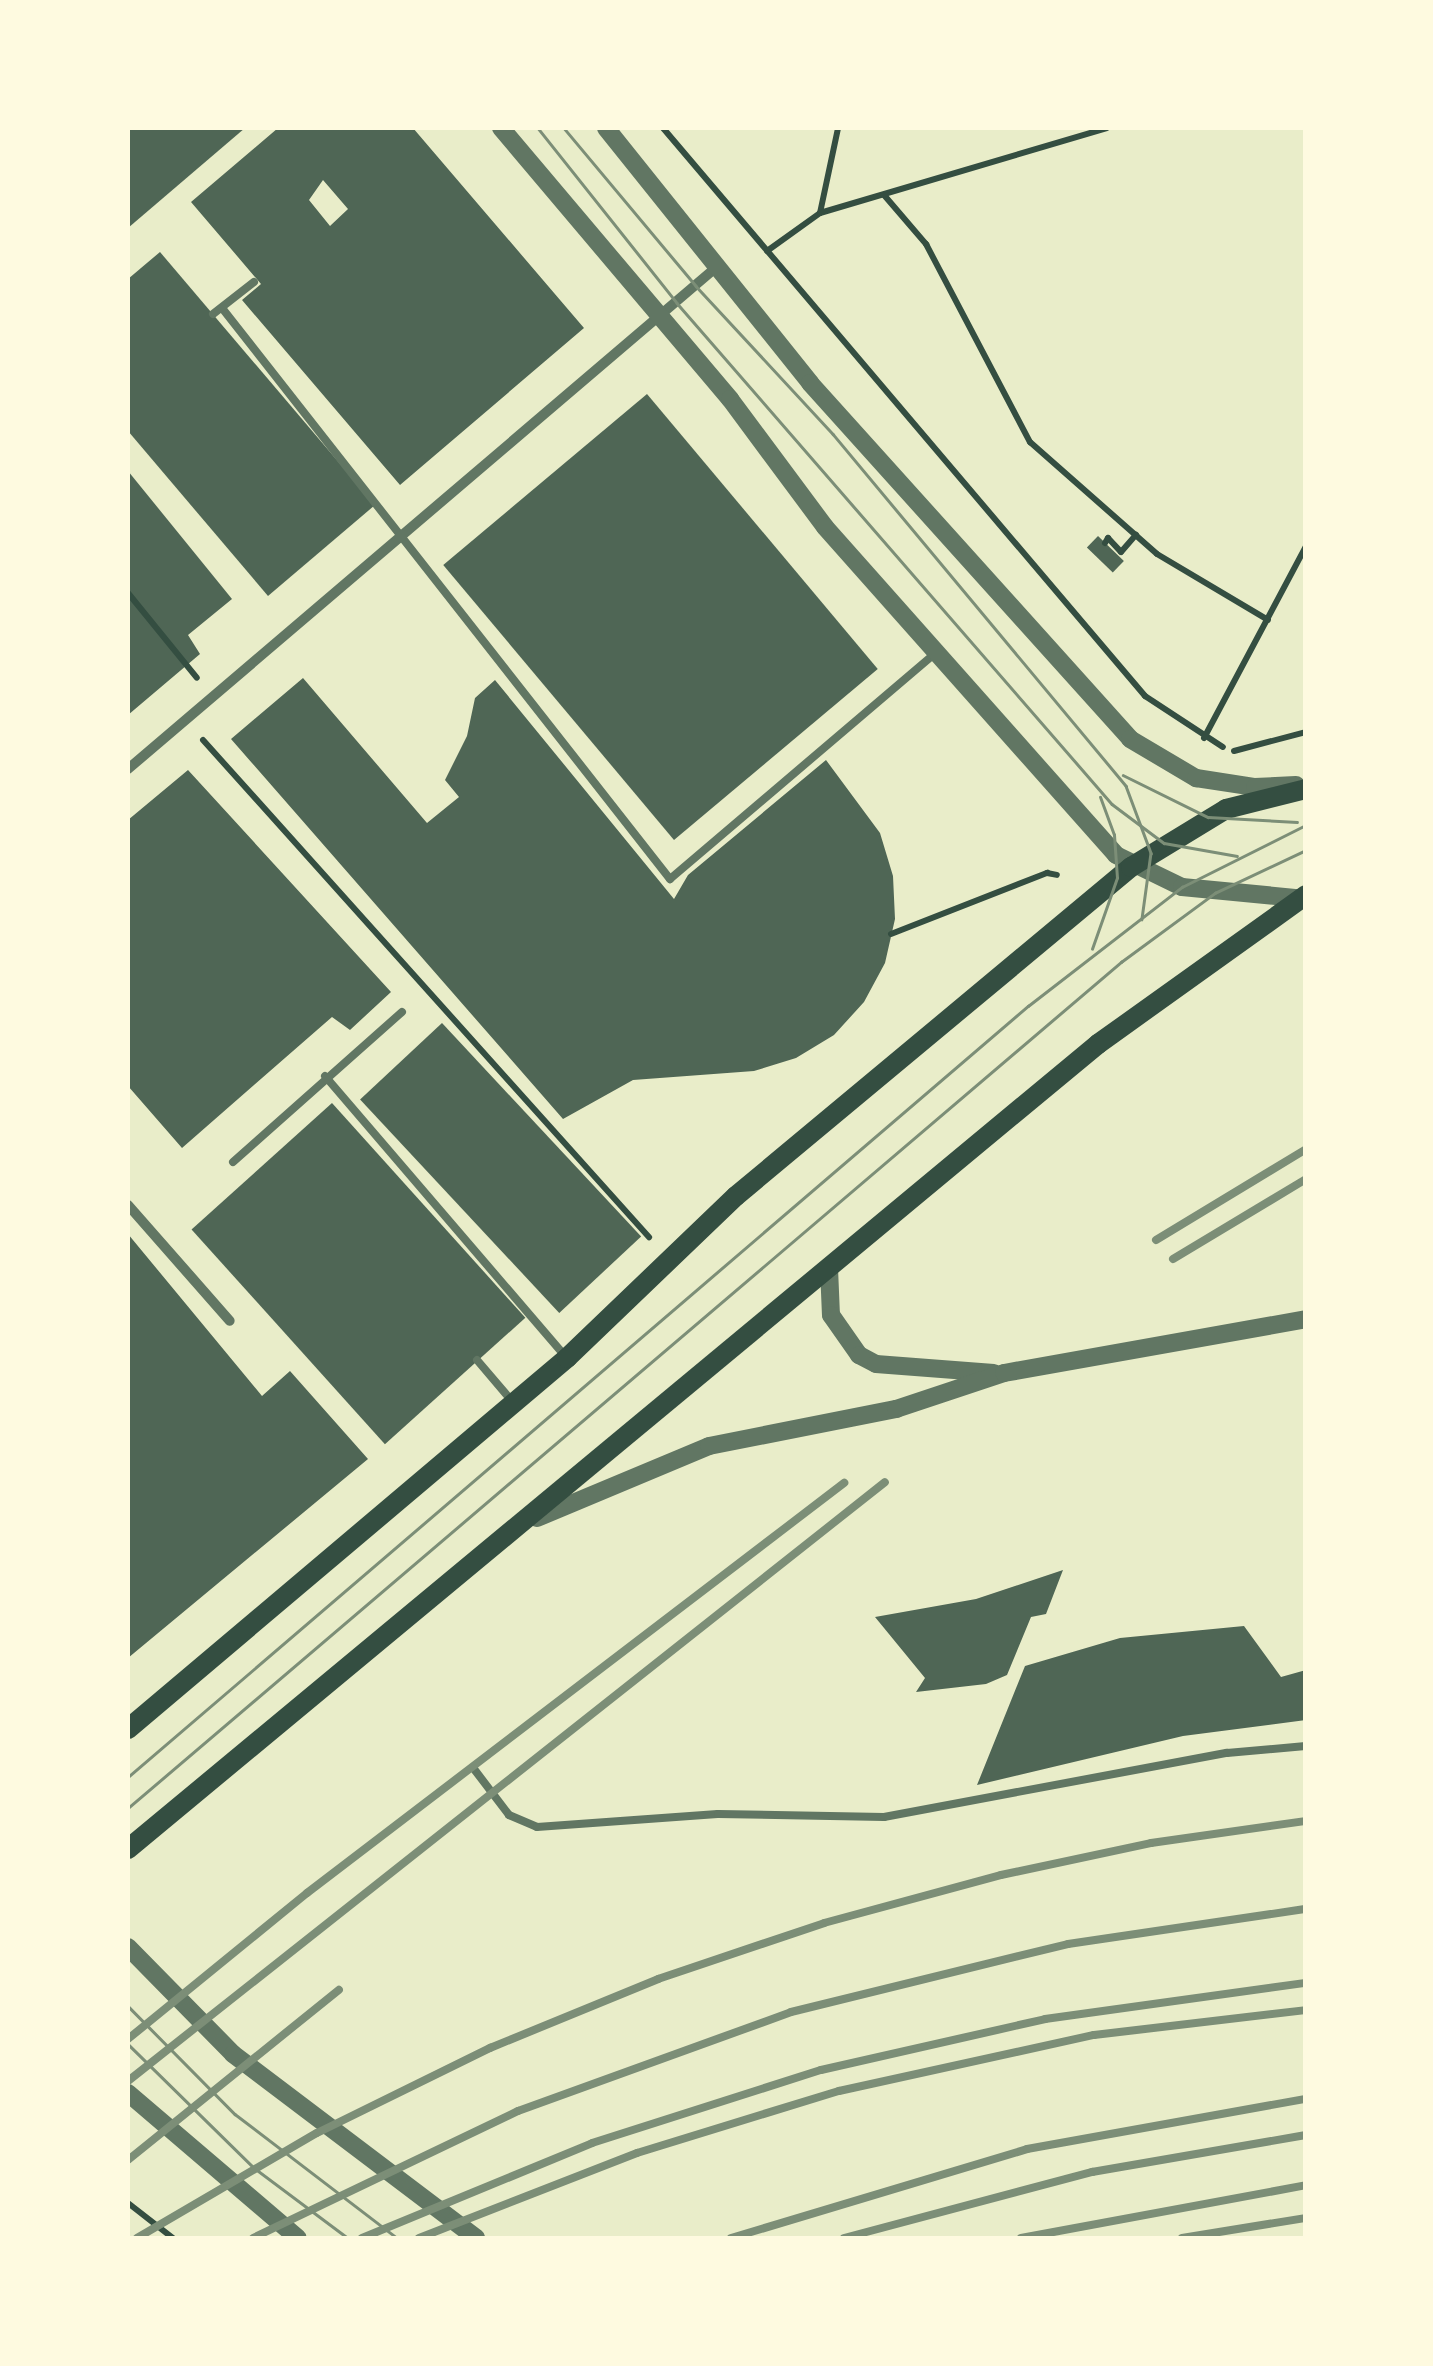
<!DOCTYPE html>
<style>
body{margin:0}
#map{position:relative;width:1433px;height:2366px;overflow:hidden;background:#e9edc9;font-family:"DM Sans",sans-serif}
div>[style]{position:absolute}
.building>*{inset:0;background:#4f6655;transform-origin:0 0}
.path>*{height:6px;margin:-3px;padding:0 3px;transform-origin:3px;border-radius:3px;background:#344e41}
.service>*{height:8px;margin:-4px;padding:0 4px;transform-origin:4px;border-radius:4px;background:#617663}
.minor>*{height:10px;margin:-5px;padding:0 5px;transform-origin:5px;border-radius:5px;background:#617663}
.tertiary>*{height:18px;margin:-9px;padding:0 9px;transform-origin:9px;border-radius:9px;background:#617663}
.secondary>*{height:20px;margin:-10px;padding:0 10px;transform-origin:10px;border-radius:10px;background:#344e41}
.tram>*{height:2.5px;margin:-1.25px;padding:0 1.25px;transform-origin:1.25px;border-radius:1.25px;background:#7c8e77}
.rail>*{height:8px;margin:-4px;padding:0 4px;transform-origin:4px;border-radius:4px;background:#7c8e77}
span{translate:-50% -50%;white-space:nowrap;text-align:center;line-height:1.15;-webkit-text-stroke:10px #fefae0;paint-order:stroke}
.frame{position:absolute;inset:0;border:130px solid #fefae0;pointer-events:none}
</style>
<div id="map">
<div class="building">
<div style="clip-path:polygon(128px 128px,245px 128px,128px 228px)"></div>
<div style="clip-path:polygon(evenodd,278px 128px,413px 128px,584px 328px,400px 485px,242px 300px,261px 284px,191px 202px,278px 128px,323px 180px,348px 209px,330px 226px,309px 200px,323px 180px)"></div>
<div style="clip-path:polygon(160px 252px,375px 505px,268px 596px,128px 431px,128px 279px)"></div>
<div style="left:647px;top:394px;width:359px;height:266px;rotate:50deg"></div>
<div style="clip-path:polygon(128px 471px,232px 599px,188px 635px,200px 654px,128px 715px)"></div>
<div style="left:1098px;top:536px;width:36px;height:16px;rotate:44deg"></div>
<div style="clip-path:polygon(303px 678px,427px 823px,459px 797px,445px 780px,467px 736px,475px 698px,495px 680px,674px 899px,688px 875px,826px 760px,880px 833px,893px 876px,895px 919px,885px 963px,864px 1002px,834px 1035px,796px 1058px,754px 1071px,633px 1080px,563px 1119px,231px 739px)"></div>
<div style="clip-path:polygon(188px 770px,391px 992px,350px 1030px,332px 1017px,182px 1148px,128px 1086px,128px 820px)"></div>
<div style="left:442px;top:1023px;width:292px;height:112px;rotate:47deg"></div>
<div style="left:332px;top:1103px;width:289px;height:189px;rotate:48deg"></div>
<div style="clip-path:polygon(128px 1234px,262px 1396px,290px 1371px,368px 1459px,128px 1658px)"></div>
<div style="clip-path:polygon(1063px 1570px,1046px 1614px,1031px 1617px,1007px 1675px,986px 1684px,916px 1692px,925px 1678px,875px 1617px,976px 1599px)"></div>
<div style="clip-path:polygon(1244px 1626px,1281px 1677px,1306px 1670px,1306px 1720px,1183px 1736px,977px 1785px,1025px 1666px,1120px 1638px)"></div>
</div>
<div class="path">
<div style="left:663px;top:128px;width:745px;rotate:49.68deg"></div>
<div style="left:1145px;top:696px;width:93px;rotate:33.2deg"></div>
<div style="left:884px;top:195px;width:65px;rotate:49.4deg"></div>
<div style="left:926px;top:244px;width:224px;rotate:62.3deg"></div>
<div style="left:1030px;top:442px;width:169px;rotate:41.4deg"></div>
<div style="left:1157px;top:554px;width:129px;rotate:30.7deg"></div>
<div style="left:820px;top:213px;width:87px;rotate:-78deg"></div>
<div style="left:767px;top:251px;width:65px;rotate:-35.6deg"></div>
<div style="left:820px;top:213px;width:299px;rotate:-16.5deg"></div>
<div style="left:1105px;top:543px;width:6px;rotate:-59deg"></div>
<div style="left:1108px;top:538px;width:19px;rotate:47deg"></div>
<div style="left:1121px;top:552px;width:23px;rotate:-49deg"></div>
<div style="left:128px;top:593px;width:109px;rotate:50.9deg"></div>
<div style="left:1204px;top:738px;width:217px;rotate:-62deg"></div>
<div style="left:203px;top:740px;width:668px;rotate:48.1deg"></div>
<div style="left:1234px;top:751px;width:74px;rotate:-14.8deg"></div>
<div style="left:891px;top:934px;width:168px;rotate:-21.4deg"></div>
<div style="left:1047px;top:873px;width:10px;rotate:11deg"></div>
<div style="left:128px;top:2203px;width:57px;rotate:37.9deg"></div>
</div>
<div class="service">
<div style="left:222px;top:308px;width:726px;rotate:51.88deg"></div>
<div style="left:670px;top:879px;width:349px;rotate:-40.4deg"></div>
<div style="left:213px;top:314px;width:52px;rotate:-38deg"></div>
<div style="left:325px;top:1076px;width:370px;rotate:49.4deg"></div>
<div style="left:233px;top:1162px;width:226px;rotate:-41.6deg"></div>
<div style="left:477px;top:1360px;width:52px;rotate:49.6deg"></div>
<div style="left:474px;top:1769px;width:58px;rotate:52.7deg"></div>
<div style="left:509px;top:1815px;width:30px;rotate:23deg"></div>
<div style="left:537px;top:1827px;width:181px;rotate:-4.1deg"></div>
<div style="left:718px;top:1814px;width:166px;rotate:1deg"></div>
<div style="left:884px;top:1817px;width:349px;rotate:-10.6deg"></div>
<div style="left:1227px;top:1753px;width:79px;rotate:-5.1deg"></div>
</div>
<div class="minor">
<div style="left:128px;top:769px;width:777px;rotate:-40.46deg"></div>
<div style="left:128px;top:1205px;width:154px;rotate:48.7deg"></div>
</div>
<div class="tertiary">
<div style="left:501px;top:128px;width:355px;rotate:49.8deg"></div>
<div style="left:730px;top:399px;width:159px;rotate:53.4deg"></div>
<div style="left:825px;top:527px;width:438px;rotate:48.4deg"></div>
<div style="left:1116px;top:855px;width:73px;rotate:25.9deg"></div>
<div style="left:1182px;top:887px;width:116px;rotate:5.5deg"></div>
<div style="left:606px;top:128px;width:327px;rotate:51.3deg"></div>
<div style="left:810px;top:383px;width:479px;rotate:48deg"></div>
<div style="left:1130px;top:739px;width:77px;rotate:30.6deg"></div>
<div style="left:1196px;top:778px;width:60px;rotate:8.7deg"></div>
<div style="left:1255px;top:787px;width:41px;rotate:-2.8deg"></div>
<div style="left:829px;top:1268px;width:47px;rotate:87.6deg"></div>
<div style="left:831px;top:1315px;width:49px;rotate:55deg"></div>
<div style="left:859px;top:1355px;width:19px;rotate:28deg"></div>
<div style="left:876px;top:1364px;width:118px;rotate:4.4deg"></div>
<div style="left:537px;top:1518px;width:186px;rotate:-22.7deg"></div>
<div style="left:709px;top:1446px;width:191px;rotate:-11.2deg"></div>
<div style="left:896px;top:1409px;width:114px;rotate:-18.4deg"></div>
<div style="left:1004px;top:1373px;width:307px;rotate:-10.1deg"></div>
<div style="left:128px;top:1947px;width:150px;rotate:45.5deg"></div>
<div style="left:233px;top:2054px;width:305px;rotate:37.1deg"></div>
<div style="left:128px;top:2093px;width:223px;rotate:40.5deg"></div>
</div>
<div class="secondary">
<div style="left:128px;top:1729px;width:575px;rotate:-40.2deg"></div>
<div style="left:567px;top:1358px;width:234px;rotate:-43.8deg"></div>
<div style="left:736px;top:1196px;width:514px;rotate:-39.79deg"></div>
<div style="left:1131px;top:867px;width:111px;rotate:-31.4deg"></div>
<div style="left:1226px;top:809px;width:82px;rotate:-14deg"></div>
<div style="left:128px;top:1849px;width:1261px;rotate:-39.69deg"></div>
<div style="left:1098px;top:1044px;width:256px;rotate:-35.6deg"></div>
</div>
<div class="tram">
<div style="left:538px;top:128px;width:223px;rotate:51.5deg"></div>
<div style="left:677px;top:303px;width:663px;rotate:49.03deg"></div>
<div style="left:1112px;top:804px;width:65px;rotate:36.9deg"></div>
<div style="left:1164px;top:843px;width:74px;rotate:10.1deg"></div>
<div style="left:564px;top:128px;width:206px;rotate:50.1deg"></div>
<div style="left:696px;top:286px;width:202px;rotate:47.2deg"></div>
<div style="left:833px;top:434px;width:458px;rotate:50.2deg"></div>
<div style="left:1126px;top:786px;width:72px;rotate:69.5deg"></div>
<div style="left:1151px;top:853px;width:67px;rotate:97.8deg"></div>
<div style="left:1123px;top:775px;width:95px;rotate:26.3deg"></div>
<div style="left:1208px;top:817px;width:89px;rotate:3.2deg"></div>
<div style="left:1092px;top:949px;width:75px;rotate:-70.6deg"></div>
<div style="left:1117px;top:878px;width:43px;rotate:-94deg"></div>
<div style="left:1114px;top:835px;width:40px;rotate:-110.2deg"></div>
<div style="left:128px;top:1777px;width:1185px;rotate:-40.59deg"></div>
<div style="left:1028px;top:1006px;width:195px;rotate:-37.7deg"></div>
<div style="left:1182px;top:887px;width:139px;rotate:-26.6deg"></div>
<div style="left:128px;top:1808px;width:1305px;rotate:-40.43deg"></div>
<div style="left:1121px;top:962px;width:117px;rotate:-36.3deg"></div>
<div style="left:1215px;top:893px;width:101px;rotate:-25.3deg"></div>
<div style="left:128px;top:2006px;width:152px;rotate:45.3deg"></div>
<div style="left:235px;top:2114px;width:204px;rotate:37.4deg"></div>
<div style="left:128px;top:2044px;width:175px;rotate:44.5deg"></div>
<div style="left:253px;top:2167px;width:119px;rotate:36.8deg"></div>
</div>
<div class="rail">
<div style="left:1156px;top:1240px;width:175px;rotate:-31.2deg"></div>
<div style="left:1173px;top:1259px;width:155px;rotate:-31deg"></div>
<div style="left:128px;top:2039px;width:231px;rotate:-39.2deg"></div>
<div style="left:307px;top:1893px;width:676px;rotate:-37.36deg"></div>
<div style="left:128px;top:2081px;width:965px;rotate:-38.35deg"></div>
<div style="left:128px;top:2160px;width:271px;rotate:-38.9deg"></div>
<div style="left:137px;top:2238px;width:208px;rotate:-30.3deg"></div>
<div style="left:317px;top:2133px;width:193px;rotate:-26.2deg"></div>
<div style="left:490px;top:2048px;width:182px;rotate:-22.3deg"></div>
<div style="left:658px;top:1979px;width:175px;rotate:-18.6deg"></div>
<div style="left:824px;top:1923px;width:183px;rotate:-15.2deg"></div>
<div style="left:1001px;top:1875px;width:153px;rotate:-12deg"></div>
<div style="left:1151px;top:1843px;width:157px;rotate:-8.1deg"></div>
<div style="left:253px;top:2238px;width:294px;rotate:-25.6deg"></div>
<div style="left:518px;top:2111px;width:290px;rotate:-19.9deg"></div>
<div style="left:791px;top:2012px;width:285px;rotate:-13.8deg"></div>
<div style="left:1068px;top:1944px;width:241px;rotate:-8.4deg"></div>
<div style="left:362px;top:2238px;width:249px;rotate:-22.4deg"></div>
<div style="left:592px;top:2143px;width:240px;rotate:-17.7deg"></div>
<div style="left:821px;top:2070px;width:230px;rotate:-12.8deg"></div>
<div style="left:1045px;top:2019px;width:263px;rotate:-7.9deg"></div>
<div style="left:419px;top:2238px;width:234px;rotate:-21.3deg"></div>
<div style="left:637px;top:2153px;width:211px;rotate:-17.1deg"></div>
<div style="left:839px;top:2091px;width:261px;rotate:-12.4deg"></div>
<div style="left:1094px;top:2035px;width:213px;rotate:-6.7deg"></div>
<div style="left:731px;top:2238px;width:309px;rotate:-16.7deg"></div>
<div style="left:1027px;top:2149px;width:283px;rotate:-10.2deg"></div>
<div style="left:844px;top:2238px;width:257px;rotate:-14.9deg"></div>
<div style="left:1092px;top:2172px;width:217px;rotate:-9.8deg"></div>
<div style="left:1021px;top:2238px;width:290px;rotate:-10.5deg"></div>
<div style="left:1182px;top:2238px;width:126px;rotate:-9.2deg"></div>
</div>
<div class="frame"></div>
</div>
